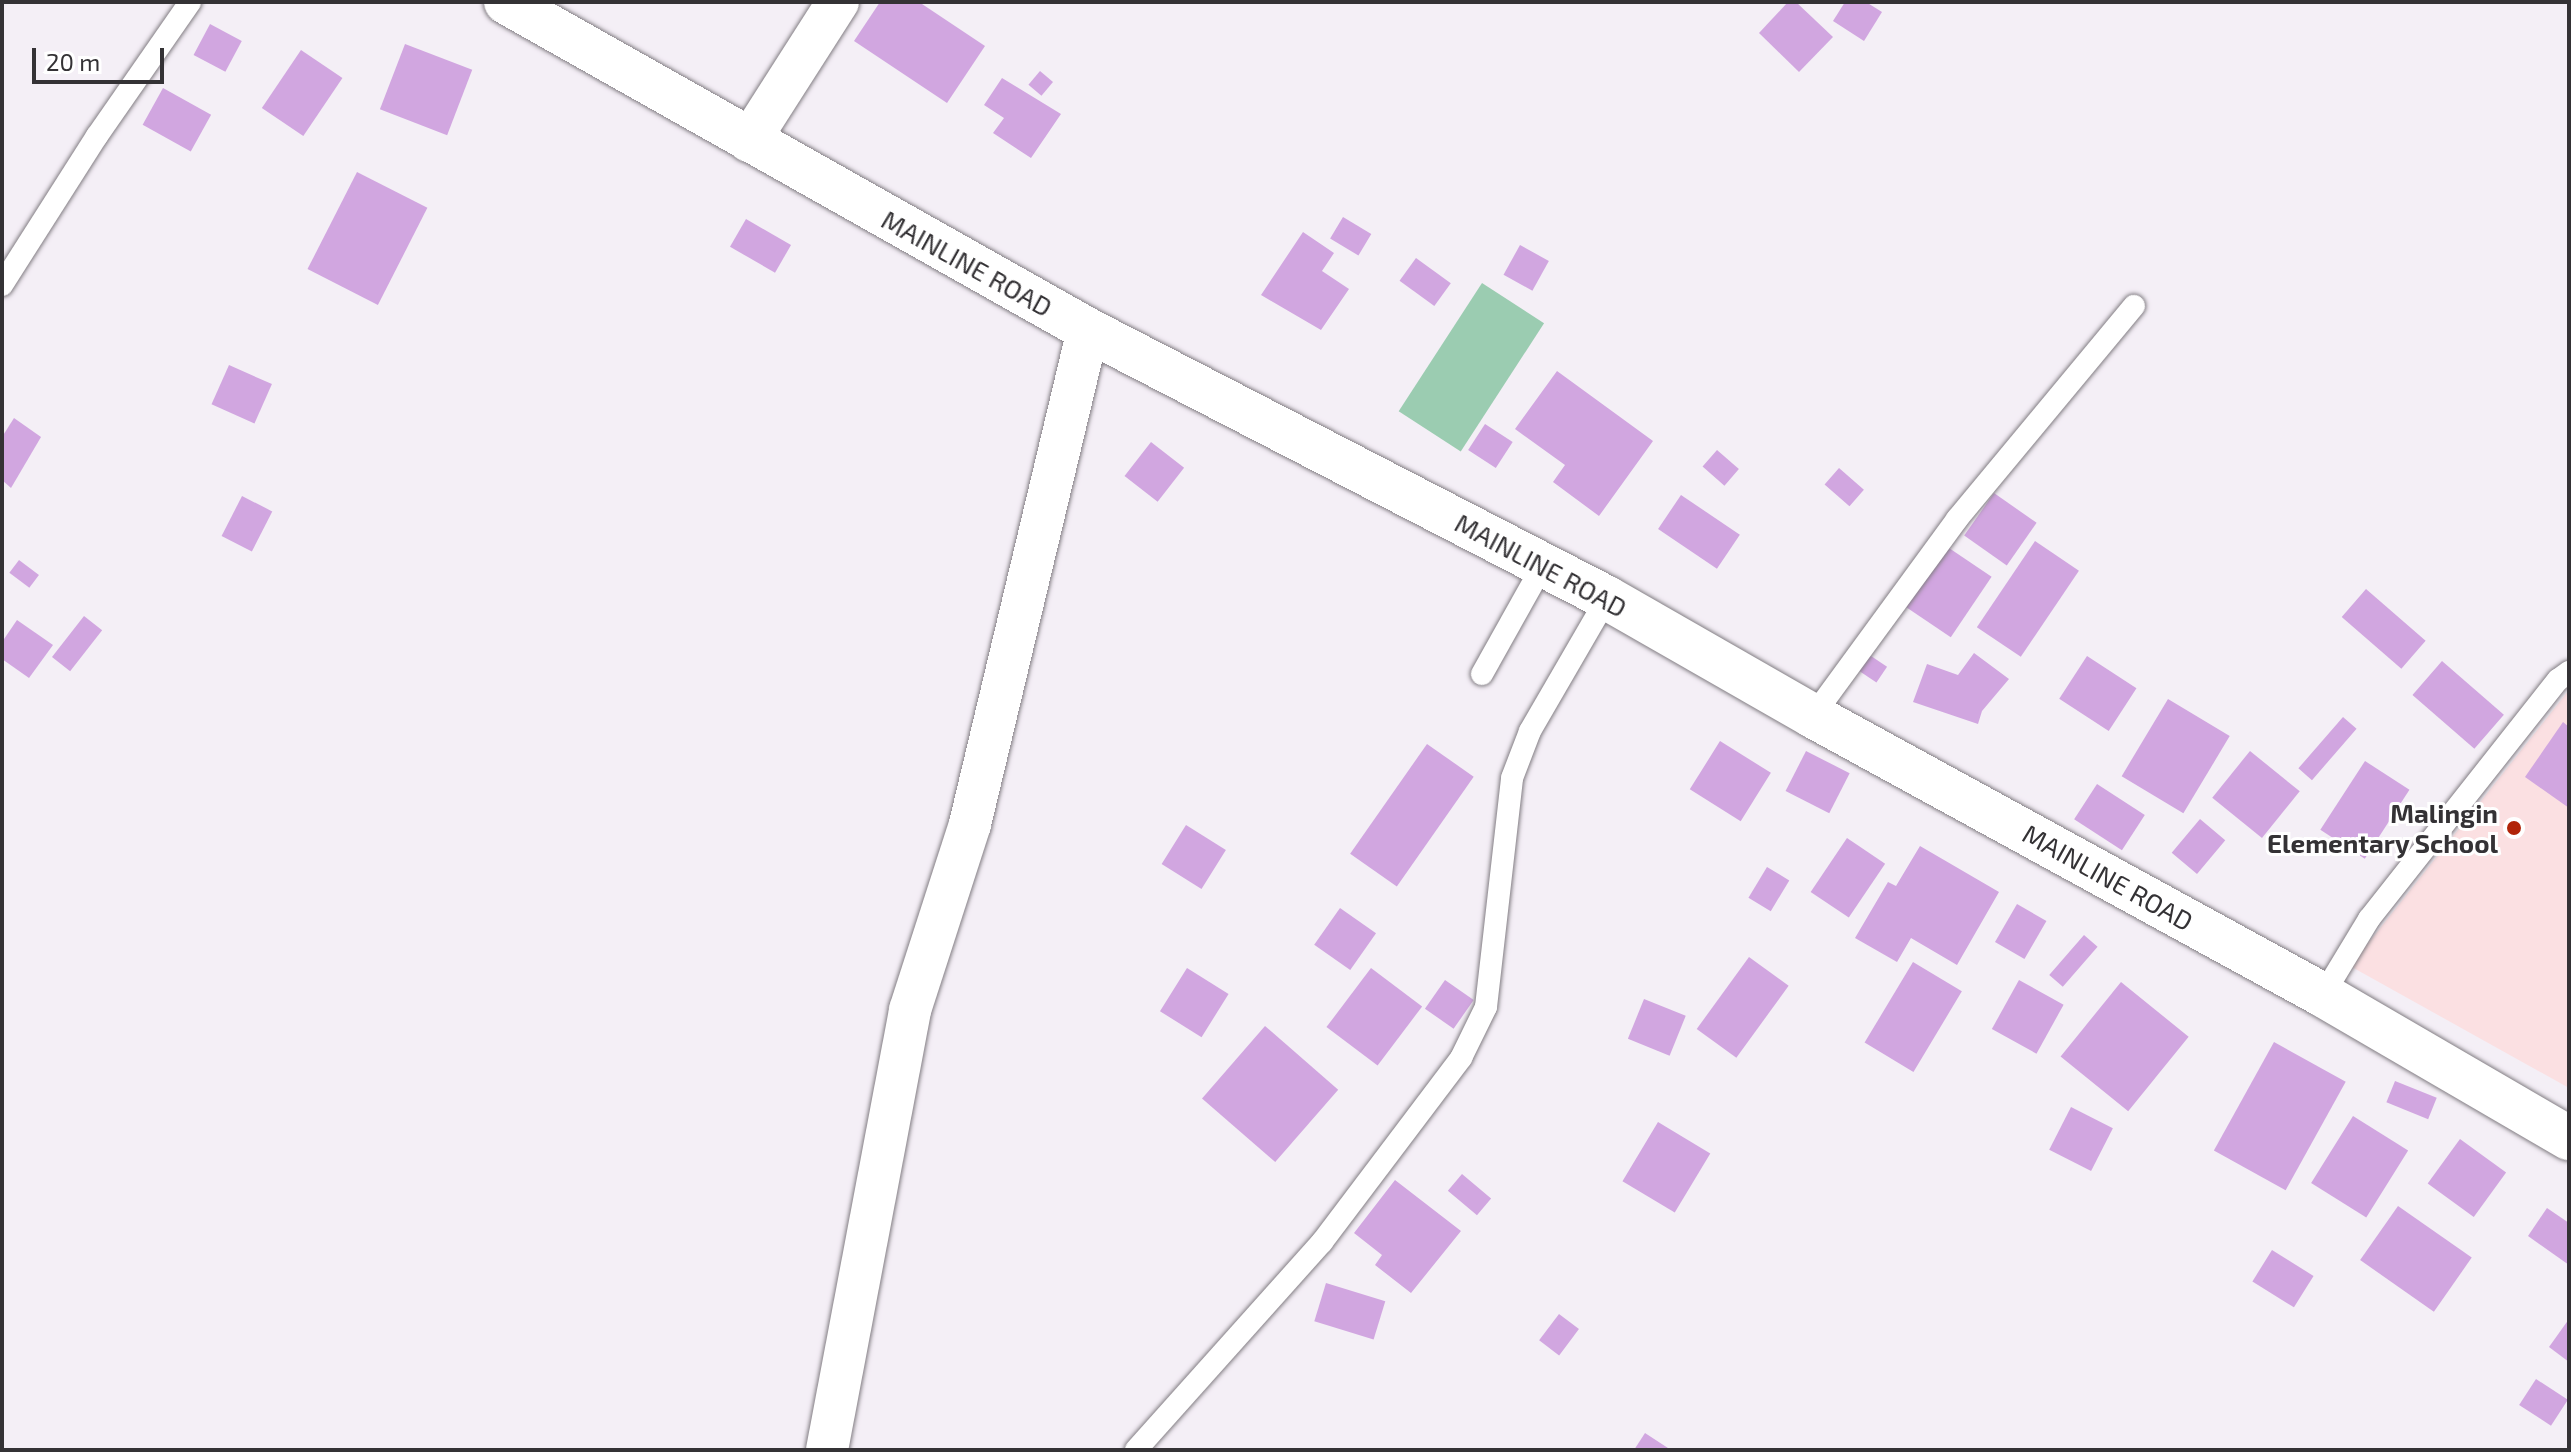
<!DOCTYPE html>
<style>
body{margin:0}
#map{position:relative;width:2571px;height:1452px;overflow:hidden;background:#f4eff6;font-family:"Exo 2",sans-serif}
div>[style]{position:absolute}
.education>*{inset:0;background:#fbe0e2}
.green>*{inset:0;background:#9bccb1;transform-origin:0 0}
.building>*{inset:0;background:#d1a6e0;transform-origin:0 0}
.roads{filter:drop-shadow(0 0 2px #827d83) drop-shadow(0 0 2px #827d83)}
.lane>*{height:22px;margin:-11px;padding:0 11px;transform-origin:11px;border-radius:11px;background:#fff}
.street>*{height:42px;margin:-21px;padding:0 21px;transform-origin:21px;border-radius:21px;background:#fff}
.primary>*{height:44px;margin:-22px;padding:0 22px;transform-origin:22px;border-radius:22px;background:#fff}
.dots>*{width:22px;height:22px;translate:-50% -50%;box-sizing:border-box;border:4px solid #fff;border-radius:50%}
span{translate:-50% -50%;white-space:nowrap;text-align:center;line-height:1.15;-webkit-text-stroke:6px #fff;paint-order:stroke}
.street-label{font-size:26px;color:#343235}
.poi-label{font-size:26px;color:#343235;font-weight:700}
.right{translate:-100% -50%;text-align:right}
.frame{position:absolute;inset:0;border:4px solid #343235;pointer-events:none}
.scale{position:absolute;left:32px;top:48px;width:132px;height:36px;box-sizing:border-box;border:4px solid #343235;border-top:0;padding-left:10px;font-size:24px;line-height:28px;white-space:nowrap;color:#343235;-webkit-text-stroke:6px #fff;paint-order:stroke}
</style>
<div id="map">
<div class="education">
<div style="clip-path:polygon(2569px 690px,2569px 1088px,2350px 966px)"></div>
</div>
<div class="green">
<div style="left:1482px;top:283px;width:74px;height:153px;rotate:33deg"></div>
</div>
<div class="building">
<div style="clip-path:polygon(880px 2px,919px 2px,985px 46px,947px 103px,854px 41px)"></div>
<div style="clip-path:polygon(1788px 2px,1796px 2px,1833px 37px,1799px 72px,1759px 33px)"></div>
<div style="clip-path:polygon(1845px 2px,1866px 2px,1882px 12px,1864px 41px,1833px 21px)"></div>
<div style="left:210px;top:24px;width:36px;height:35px;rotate:28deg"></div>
<div style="left:405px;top:44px;width:72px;height:70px;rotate:21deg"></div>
<div style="left:301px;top:50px;width:50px;height:70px;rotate:34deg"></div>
<div style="left:1040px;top:71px;width:17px;height:18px;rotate:40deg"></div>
<div style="clip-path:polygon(1002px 78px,1061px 114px,1031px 158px,993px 133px,1004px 118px,984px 105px)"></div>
<div style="left:163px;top:88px;width:55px;height:42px;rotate:29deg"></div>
<div style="left:357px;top:172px;width:79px;height:109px;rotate:27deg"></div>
<div style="left:1343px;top:217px;width:33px;height:25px;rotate:31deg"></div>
<div style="left:746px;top:219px;width:52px;height:32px;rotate:30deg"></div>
<div style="clip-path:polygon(1303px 232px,1334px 253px,1322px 271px,1349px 289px,1321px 330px,1261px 295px)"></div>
<div style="left:1520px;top:245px;width:33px;height:34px;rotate:29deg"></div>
<div style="left:1416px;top:258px;width:43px;height:28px;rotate:36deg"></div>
<div style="left:229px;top:365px;width:47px;height:43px;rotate:24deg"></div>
<div style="clip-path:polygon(1557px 371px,1653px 441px,1599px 516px,1553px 482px,1565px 465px,1515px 429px)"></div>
<div style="clip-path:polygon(14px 418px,41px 437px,11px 488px,2px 480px,2px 437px)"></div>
<div style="left:1485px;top:424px;width:33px;height:31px;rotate:33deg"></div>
<div style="left:1151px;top:442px;width:42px;height:43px;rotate:38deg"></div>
<div style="left:1717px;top:450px;width:29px;height:22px;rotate:41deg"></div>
<div style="left:1839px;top:468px;width:33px;height:22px;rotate:41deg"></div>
<div style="left:1994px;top:493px;width:52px;height:52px;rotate:35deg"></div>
<div style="left:1681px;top:495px;width:71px;height:41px;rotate:34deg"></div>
<div style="left:242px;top:496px;width:34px;height:45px;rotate:27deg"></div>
<div style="left:2035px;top:541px;width:53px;height:104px;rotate:34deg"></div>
<div style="left:1946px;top:546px;width:55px;height:73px;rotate:34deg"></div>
<div style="left:19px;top:560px;width:25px;height:16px;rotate:37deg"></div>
<div style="left:2366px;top:589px;width:79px;height:37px;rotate:41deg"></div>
<div style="left:84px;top:616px;width:23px;height:52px;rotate:38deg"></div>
<div style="clip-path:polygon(17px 620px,53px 645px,29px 678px,2px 659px,2px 642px)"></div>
<div style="clip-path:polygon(1974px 653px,2009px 679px,1982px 711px,1978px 724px,1913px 702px,1927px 664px,1958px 675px)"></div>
<div style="left:1868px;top:654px;width:23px;height:19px;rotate:34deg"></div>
<div style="left:2087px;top:656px;width:59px;height:51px;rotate:33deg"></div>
<div style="left:2442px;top:661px;width:82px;height:45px;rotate:41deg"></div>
<div style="left:2168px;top:699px;width:72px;height:90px;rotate:31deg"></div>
<div style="left:2343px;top:717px;width:18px;height:68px;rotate:41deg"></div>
<div style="clip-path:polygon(2563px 722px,2569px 727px,2569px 808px,2525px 777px)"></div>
<div style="left:1720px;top:741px;width:60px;height:57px;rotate:32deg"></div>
<div style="left:1427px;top:744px;width:57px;height:134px;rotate:35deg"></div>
<div style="left:1806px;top:751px;width:49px;height:45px;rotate:27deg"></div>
<div style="left:2250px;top:751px;width:64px;height:60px;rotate:39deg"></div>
<div style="left:2365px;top:761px;width:53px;height:82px;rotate:33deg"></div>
<div style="left:2097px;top:784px;width:57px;height:42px;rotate:33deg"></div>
<div style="left:2200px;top:819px;width:33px;height:44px;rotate:40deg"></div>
<div style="left:1186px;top:825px;width:47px;height:46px;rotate:32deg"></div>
<div style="left:1847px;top:838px;width:46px;height:65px;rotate:34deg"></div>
<div style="clip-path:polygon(1920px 846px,1999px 892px,1957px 965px,1911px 938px,1897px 962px,1855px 938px,1888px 882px,1896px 886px)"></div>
<div style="left:1767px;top:867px;width:26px;height:36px;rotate:31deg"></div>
<div style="left:2017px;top:904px;width:34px;height:44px;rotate:30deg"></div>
<div style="left:1340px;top:908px;width:44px;height:45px;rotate:35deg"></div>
<div style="left:2084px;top:935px;width:18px;height:53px;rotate:41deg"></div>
<div style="left:1749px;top:957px;width:49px;height:89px;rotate:36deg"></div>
<div style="left:1913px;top:962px;width:57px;height:94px;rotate:31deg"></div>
<div style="left:1187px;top:968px;width:49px;height:51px;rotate:32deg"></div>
<div style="left:1371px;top:968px;width:64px;height:74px;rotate:37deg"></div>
<div style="left:1445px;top:980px;width:35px;height:35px;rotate:35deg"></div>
<div style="left:2019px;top:980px;width:51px;height:56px;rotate:29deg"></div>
<div style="left:2121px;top:982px;width:87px;height:96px;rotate:39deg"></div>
<div style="left:1644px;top:999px;width:45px;height:43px;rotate:22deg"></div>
<div style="left:1265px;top:1026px;width:97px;height:96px;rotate:41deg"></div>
<div style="left:2274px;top:1042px;width:82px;height:124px;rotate:29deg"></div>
<div style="left:2395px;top:1081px;width:45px;height:23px;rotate:22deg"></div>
<div style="left:2071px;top:1107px;width:47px;height:48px;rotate:27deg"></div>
<div style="left:2353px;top:1116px;width:65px;height:79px;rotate:32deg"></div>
<div style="left:1658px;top:1122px;width:61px;height:69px;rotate:31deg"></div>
<div style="left:2460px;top:1139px;width:57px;height:55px;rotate:36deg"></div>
<div style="left:1462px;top:1174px;width:38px;height:22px;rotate:40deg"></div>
<div style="clip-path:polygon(1395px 1180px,1461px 1231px,1411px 1293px,1375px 1265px,1382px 1255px,1354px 1233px)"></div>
<div style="left:2398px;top:1206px;width:90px;height:66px;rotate:35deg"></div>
<div style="clip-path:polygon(2547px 1208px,2569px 1223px,2569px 1265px,2528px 1236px)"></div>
<div style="left:2272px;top:1250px;width:49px;height:37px;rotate:32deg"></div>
<div style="left:1326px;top:1283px;width:62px;height:40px;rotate:17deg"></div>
<div style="left:1559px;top:1314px;width:25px;height:33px;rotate:37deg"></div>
<div style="clip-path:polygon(2569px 1319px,2569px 1362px,2549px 1347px)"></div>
<div style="left:2536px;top:1379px;width:38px;height:31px;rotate:33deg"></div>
<div style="clip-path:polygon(1645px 1433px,1671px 1450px,1634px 1450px)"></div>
</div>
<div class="roads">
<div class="lane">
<div style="left:2px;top:285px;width:177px;rotate:-57.5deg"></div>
<div style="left:97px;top:136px;width:163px;rotate:-55.2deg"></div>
<div style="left:1482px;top:674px;width:125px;rotate:-60.8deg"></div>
<div style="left:1813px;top:716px;width:244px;rotate:-53.8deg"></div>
<div style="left:1957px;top:519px;width:277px;rotate:-50.3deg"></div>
<div style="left:2323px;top:995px;width:89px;rotate:-58.8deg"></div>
<div style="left:2369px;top:919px;width:305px;rotate:-51.7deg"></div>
<div style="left:2558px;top:680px;width:14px;rotate:-36deg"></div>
<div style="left:1136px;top:1450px;width:279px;rotate:-48.2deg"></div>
<div style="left:1322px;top:1242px;width:231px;rotate:-52.9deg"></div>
<div style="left:1461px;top:1058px;width:57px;rotate:-63.9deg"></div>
<div style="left:1486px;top:1007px;width:230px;rotate:-83.5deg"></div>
<div style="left:1512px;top:778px;width:50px;rotate:-69deg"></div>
<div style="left:1530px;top:731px;width:154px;rotate:-59.9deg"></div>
</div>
<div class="street">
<div style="left:749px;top:141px;width:165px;rotate:-57.4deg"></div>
<div style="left:827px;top:1450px;width:448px;rotate:-79.3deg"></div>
<div style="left:910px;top:1010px;width:195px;rotate:-72.1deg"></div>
<div style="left:970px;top:824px;width:508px;rotate:-76.57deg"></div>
</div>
<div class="primary">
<div style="left:506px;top:2px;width:668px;rotate:29.4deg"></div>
<div style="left:1088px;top:330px;width:584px;rotate:27.31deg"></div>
<div style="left:1607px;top:598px;width:237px;rotate:29.8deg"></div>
<div style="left:1813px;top:716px;width:581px;rotate:28.68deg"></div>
<div style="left:2323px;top:995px;width:285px;rotate:30.2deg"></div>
</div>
</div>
<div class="dots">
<div style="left:2514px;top:828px;background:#b12409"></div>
</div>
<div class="street-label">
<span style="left:967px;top:263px;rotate:29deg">MAINLINE ROAD</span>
<span style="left:1541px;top:565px;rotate:28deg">MAINLINE ROAD</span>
<span style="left:2108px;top:877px;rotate:29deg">MAINLINE ROAD</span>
</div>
<div class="poi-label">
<span class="right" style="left:2498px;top:828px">Malingin<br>Elementary School</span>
</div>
<div class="frame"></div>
<div class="scale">20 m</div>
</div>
